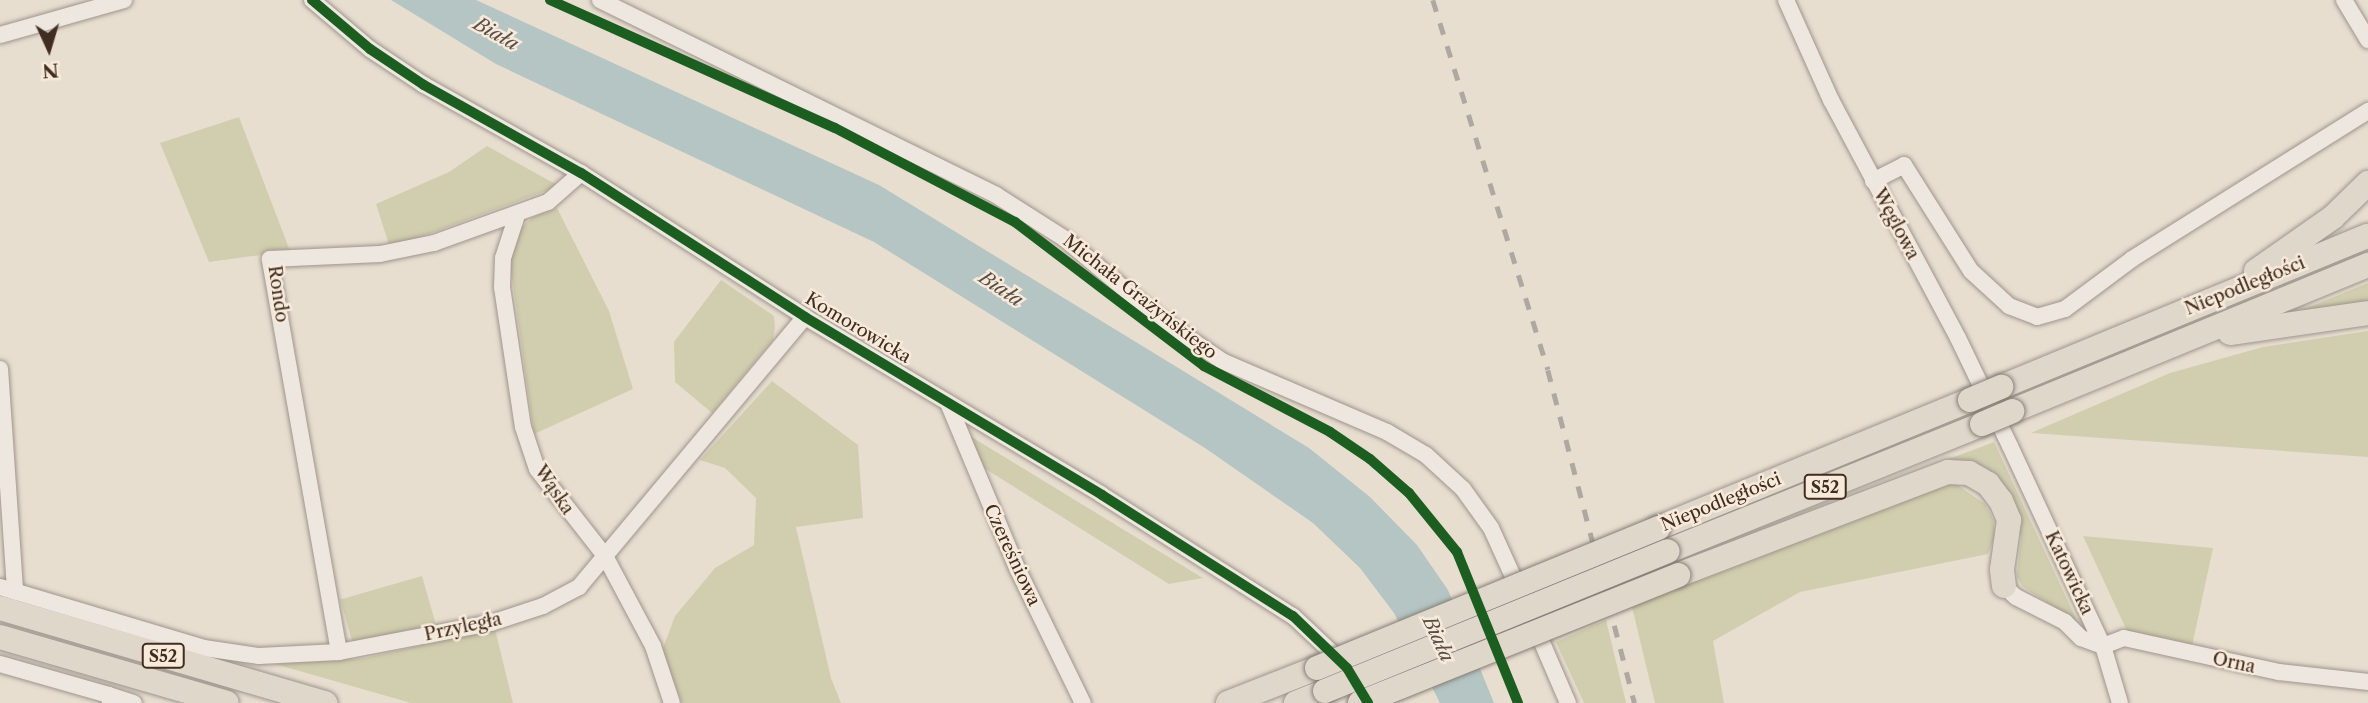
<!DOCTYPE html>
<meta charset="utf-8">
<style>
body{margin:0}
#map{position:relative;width:2368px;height:703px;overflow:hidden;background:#e8ded0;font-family:"Libre Caslon Text",serif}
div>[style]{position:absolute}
.green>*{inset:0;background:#d0ceae;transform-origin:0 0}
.water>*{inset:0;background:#b4c5c3}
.roads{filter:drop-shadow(0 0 2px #9e958c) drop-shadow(0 0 2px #9e958c)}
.minor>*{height:16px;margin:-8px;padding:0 8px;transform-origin:8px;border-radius:8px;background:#ede7e0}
.highway>*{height:24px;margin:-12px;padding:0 12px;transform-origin:12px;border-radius:12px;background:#e0d7cb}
.rail>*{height:4.5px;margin-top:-2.25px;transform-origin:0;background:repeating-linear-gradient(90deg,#aea8a2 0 12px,transparent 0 24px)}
.bridges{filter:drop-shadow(0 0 2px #867e75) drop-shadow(0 0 2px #867e75)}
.highway-bridge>*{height:24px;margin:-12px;padding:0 12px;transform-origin:12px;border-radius:12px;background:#e0d7cb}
.cycleway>*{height:10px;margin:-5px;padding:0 5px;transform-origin:5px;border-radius:5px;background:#1b5e20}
span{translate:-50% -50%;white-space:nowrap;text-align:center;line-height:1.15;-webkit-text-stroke:5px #f7eada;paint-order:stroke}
.shield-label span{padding:2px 5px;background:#f7eada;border:2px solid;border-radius:5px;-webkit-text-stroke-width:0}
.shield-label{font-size:16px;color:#402c21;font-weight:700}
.street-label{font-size:18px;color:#402c21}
.water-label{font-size:19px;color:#585048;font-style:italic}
.north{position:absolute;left:14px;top:14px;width:70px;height:70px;-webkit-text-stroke:5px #f7eada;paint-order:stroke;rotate:176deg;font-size:19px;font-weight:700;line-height:28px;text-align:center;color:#402c21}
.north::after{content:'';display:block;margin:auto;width:24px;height:32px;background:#402c21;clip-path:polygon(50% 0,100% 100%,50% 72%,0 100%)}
</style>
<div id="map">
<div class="green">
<div style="clip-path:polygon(239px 117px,290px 251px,209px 262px,160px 143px)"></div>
<div style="clip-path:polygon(487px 146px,559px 186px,390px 248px,376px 204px,449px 172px)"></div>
<div style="clip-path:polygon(557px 208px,609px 311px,633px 389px,534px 434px,510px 263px,518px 231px,533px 217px)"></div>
<div style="clip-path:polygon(721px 280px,774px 316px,775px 328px,773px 340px,712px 413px,675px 382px,674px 342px)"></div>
<div style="clip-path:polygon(2368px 283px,2368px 303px,2297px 312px)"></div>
<div style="clip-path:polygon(2368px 331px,2368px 457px,2031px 433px,2170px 373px,2263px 347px)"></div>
<div style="clip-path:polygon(772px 381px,858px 445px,863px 518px,796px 527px,831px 678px,841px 703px,682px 703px,662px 651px,675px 616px,715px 568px,754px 545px,756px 498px,725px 468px,700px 460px)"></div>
<div style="clip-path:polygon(965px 433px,1203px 578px,1169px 584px,984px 468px)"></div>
<div style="clip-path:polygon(1994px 442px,2078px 623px,2022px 586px,2017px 576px,2021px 538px,2016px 518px,1969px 464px,1946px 460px)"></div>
<div style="clip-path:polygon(1956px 484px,1985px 504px,1993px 519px,1995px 536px,1988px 554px,1800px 592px,1713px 641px,1724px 703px,1655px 703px,1632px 607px,1927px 487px)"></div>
<div style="clip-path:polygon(2083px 536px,2213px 548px,2192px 646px,2127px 631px)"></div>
<div style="left:422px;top:576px;width:51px;height:85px;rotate:74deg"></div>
<div style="clip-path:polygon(1606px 620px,1626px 703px,1584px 703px,1556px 642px)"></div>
<div style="clip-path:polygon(495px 629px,513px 703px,411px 703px,275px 664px,365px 658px)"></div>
</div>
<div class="water">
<div style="clip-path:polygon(391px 0,476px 0,879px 185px,1309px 448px,1370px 497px,1417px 545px,1448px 590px,1494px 703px,1440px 703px,1394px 613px,1360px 568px,1313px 523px,1205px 448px,874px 242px,496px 64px)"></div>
</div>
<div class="roads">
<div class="minor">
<div style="left:312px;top:0;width:76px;rotate:40.2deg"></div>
<div style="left:370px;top:49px;width:65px;rotate:33.7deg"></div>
<div style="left:424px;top:85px;width:180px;rotate:29.3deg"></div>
<div style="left:581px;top:173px;width:266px;rotate:32.7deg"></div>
<div style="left:805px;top:317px;width:346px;rotate:30.9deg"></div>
<div style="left:1102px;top:495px;width:226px;rotate:32.4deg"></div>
<div style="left:1293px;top:616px;width:70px;rotate:43.3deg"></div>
<div style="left:600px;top:0;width:441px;rotate:26.2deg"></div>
<div style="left:996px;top:195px;width:82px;rotate:32.5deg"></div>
<div style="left:1065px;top:239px;width:121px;rotate:40deg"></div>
<div style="left:1158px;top:317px;width:78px;rotate:34.5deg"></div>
<div style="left:1222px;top:361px;width:180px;rotate:23.3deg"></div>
<div style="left:1387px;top:432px;width:45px;rotate:30.5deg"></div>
<div style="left:1426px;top:455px;width:50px;rotate:42.6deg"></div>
<div style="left:1463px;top:489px;width:48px;rotate:54.3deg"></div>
<div style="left:1491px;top:528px;width:72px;rotate:65.6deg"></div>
<div style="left:1786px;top:0;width:110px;rotate:65.8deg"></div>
<div style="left:1831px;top:100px;width:270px;rotate:61.9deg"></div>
<div style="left:1958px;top:338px;width:120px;rotate:64.3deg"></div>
<div style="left:2010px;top:446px;width:221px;rotate:65.1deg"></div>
<div style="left:2103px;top:646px;width:59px;rotate:73.4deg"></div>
<div style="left:2344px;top:0;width:47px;rotate:59deg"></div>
<div style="left:0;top:35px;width:129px;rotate:-15.8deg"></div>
<div style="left:1873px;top:181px;width:35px;rotate:-27deg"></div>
<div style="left:1904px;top:165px;width:125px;rotate:57.7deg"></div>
<div style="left:1971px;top:271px;width:52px;rotate:42.6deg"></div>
<div style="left:2009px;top:306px;width:30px;rotate:21deg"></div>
<div style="left:2037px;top:317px;width:29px;rotate:-16deg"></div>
<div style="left:2065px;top:309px;width:84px;rotate:-36.7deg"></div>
<div style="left:2132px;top:259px;width:279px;rotate:-32.1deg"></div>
<div style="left:517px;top:215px;width:45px;rotate:108deg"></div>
<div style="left:503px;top:258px;width:29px;rotate:92deg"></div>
<div style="left:502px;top:287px;width:142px;rotate:81.5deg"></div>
<div style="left:523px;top:427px;width:44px;rotate:71.6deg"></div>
<div style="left:537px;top:469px;width:110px;rotate:52deg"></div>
<div style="left:605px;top:556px;width:102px;rotate:61.9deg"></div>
<div style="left:653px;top:646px;width:60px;rotate:71.6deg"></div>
<div style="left:0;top:369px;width:223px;rotate:86.1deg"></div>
<div style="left:948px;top:403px;width:181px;rotate:67.3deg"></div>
<div style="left:1018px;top:570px;width:148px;rotate:64deg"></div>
<div style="left:2004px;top:586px;width:16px;rotate:43deg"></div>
<div style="left:2016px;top:597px;width:55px;rotate:27deg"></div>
<div style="left:2065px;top:622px;width:23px;rotate:45deg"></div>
<div style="left:2081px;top:638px;width:23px;rotate:20deg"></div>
<div style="left:0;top:587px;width:213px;rotate:16.6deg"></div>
<div style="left:204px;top:648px;width:56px;rotate:8.3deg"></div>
<div style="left:259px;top:656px;width:80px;rotate:-2.9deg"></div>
<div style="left:339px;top:652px;width:155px;rotate:-10.8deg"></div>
<div style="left:491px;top:623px;width:55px;rotate:-18.1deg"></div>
<div style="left:543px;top:606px;width:41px;rotate:-27.8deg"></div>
<div style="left:579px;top:587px;width:352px;rotate:-50.1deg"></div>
<div style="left:1534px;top:624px;width:86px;rotate:66.7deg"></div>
<div style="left:2103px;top:646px;width:22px;rotate:-21deg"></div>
<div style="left:2124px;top:638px;width:159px;rotate:12.4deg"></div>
<div style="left:2279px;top:672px;width:90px;rotate:6.4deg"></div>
<div style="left:339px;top:652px;width:399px;rotate:-100deg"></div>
<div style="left:270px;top:259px;width:110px;rotate:-2.6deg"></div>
<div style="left:380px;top:254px;width:55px;rotate:-11.5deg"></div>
<div style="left:434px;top:243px;width:121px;rotate:-19.8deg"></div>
<div style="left:548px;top:202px;width:44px;rotate:-41.3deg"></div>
<div style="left:0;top:664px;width:113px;rotate:15.9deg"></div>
<div style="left:109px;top:695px;width:8px;rotate:83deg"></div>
<div style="left:109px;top:695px;width:26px;rotate:18deg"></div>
</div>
<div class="highway">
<div style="left:2256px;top:271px;width:94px;rotate:-35deg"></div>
<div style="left:2333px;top:217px;width:49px;rotate:-44.2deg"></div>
<div style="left:2230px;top:333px;width:139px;rotate:-8.2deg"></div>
<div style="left:2001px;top:387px;width:397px;rotate:-22.4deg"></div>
<div style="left:2012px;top:411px;width:385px;rotate:-22.3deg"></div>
<div style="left:1658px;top:528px;width:337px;rotate:-22.3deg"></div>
<div style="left:1668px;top:551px;width:339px;rotate:-22deg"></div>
<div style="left:1678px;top:575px;width:289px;rotate:-20.9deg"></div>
<div style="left:1948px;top:472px;width:21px;rotate:3deg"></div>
<div style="left:1969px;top:473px;width:22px;rotate:30deg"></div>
<div style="left:1988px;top:484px;width:21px;rotate:53deg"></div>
<div style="left:2001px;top:501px;width:21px;rotate:67deg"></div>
<div style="left:2009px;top:520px;width:50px;rotate:98deg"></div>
<div style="left:2002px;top:570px;width:16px;rotate:83deg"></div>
<div style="left:0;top:608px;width:339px;rotate:16.3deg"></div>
<div style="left:0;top:637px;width:236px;rotate:16.2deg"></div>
<div style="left:1228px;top:703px;width:96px;rotate:-21.5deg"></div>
<div style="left:1296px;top:703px;width:31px;rotate:-22deg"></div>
</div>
</div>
<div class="rail">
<div style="left:1433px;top:0;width:387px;rotate:72.7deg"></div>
<div style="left:1548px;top:370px;width:344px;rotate:75.4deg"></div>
</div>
<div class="bridges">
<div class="highway-bridge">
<div style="left:1970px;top:400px;width:34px;rotate:-23deg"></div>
<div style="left:1982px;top:424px;width:33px;rotate:-23deg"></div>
<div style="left:1317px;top:668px;width:369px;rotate:-22.3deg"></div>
<div style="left:1325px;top:691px;width:370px;rotate:-22.2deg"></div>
<div style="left:1360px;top:703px;width:343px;rotate:-21.9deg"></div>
</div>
</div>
<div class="cycleway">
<div style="left:312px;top:0;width:76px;rotate:40.2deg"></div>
<div style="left:370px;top:49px;width:65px;rotate:33.7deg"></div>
<div style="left:424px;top:85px;width:180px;rotate:29.3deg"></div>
<div style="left:581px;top:173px;width:266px;rotate:32.7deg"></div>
<div style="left:805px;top:317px;width:346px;rotate:30.9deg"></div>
<div style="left:1102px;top:495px;width:226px;rotate:32.4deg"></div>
<div style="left:1293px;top:616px;width:75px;rotate:43.9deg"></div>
<div style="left:1347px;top:668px;width:41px;rotate:59deg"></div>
<div style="left:550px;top:0;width:312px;rotate:24.2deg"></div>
<div style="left:835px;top:128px;width:203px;rotate:27.6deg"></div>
<div style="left:1015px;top:222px;width:238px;rotate:37.3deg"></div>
<div style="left:1204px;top:366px;width:142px;rotate:27.6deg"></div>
<div style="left:1330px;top:432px;width:48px;rotate:34deg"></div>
<div style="left:1370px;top:459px;width:52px;rotate:41.1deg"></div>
<div style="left:1409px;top:493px;width:76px;rotate:50.9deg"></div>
<div style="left:1457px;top:552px;width:163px;rotate:68deg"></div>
</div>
<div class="shield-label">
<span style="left:1825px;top:487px">S52</span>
<span style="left:163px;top:656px">S52</span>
</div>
<div class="street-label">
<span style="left:1896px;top:224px;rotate:62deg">Węglowa</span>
<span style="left:2245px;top:286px;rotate:-22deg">Niepodległości</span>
<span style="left:278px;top:294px;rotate:82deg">Rondo</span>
<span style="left:1140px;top:297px;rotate:38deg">Michała Grażyńskiego</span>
<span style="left:858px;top:328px;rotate:31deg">Komorowicka</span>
<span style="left:554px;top:490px;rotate:56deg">Wąska</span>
<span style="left:1721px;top:502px;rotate:-22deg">Niepodległości</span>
<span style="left:1012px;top:555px;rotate:65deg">Czereśniowa</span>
<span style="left:2069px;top:573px;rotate:65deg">Katowicka</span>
<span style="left:463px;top:627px;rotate:-12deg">Przyległa</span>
<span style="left:2234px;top:663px;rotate:12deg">Orna</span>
</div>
<div class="water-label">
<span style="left:496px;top:34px;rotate:29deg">Biała</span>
<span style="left:1001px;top:289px;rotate:34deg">Biała</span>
<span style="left:1438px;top:639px;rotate:65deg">Biała</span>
</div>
<div class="north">N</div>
</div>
